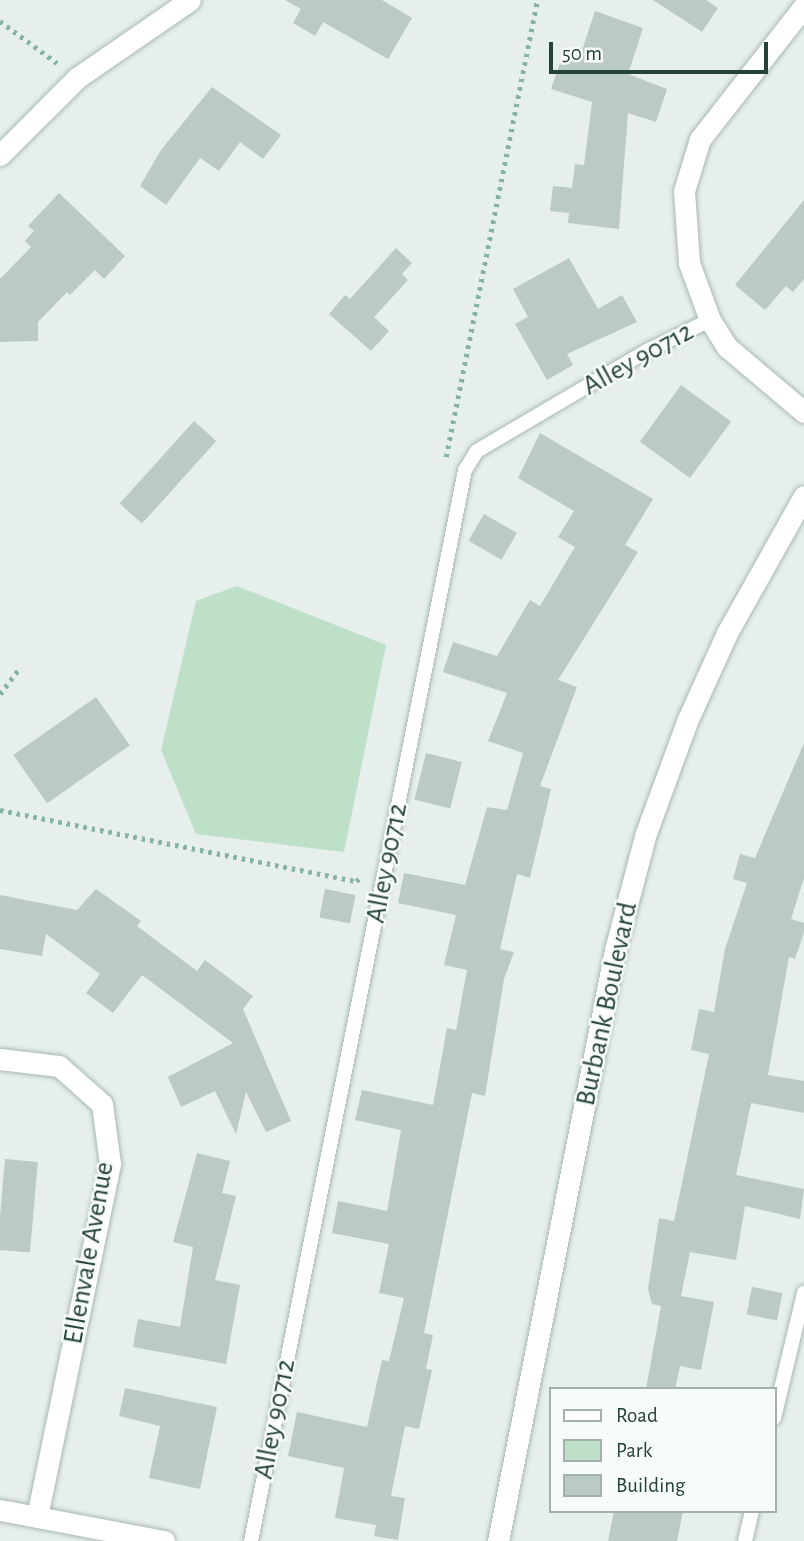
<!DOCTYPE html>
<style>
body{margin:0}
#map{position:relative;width:804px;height:1541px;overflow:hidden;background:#e6efeb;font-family:"Alegreya Sans",sans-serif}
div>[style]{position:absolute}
.green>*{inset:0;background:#bfe0c8}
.building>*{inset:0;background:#bbcac4;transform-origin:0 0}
.path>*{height:4.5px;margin-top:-2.25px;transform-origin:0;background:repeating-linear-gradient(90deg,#86b3a5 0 3.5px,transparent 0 8.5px)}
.roads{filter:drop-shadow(0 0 2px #a8b8b2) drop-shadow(0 0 2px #a8b8b2)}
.lane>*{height:14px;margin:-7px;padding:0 7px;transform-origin:7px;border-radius:7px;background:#fff}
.street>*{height:21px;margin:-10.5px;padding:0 10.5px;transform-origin:10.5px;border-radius:10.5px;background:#fff}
.secondary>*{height:21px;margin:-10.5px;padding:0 10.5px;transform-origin:10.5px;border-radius:10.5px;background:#fff}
span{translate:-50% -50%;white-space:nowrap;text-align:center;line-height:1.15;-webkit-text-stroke:5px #f7fbf9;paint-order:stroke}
.street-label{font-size:28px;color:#24423a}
.legend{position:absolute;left:549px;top:1387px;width:228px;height:126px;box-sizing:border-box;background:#f7fbf9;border:2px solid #a3b1ad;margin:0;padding:9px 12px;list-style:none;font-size:21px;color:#24423a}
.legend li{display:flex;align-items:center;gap:14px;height:35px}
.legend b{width:35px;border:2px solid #a3b1ad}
.scale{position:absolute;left:549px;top:42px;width:219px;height:32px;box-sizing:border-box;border:4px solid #24423a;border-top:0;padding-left:9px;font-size:21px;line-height:24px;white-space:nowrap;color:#24423a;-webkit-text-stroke:5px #f7fbf9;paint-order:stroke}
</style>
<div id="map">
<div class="green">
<div style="clip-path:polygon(237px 586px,386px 645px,344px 852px,196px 834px,161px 750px,196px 601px)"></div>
</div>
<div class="building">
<div style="clip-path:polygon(285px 0,382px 0,412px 18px,388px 59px,323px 22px,315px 36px,293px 23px,301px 9px)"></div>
<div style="clip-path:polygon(653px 0,706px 0,718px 8px,702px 32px)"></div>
<div style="clip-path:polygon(595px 11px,643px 28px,628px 74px,667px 89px,656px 122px,628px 113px,619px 229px,568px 223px,569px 213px,550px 211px,553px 186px,572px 188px,575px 164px,584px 165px,592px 102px,551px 89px,563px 54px,579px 60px)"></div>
<div style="clip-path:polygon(212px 87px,281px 135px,263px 159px,240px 142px,219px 171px,200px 158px,166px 205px,140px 186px,161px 150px)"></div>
<div style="clip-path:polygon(59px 193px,125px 256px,104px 279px,95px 270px,70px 295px,67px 292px,38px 322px,38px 341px,0 342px,0 279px,31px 247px,25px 241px,34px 231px,28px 226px)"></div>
<div style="clip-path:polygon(804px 200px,804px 279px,793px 292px,786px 286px,765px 310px,735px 285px)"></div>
<div style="clip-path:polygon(396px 248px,412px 263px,402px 274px,408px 280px,374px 317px,389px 331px,371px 351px,329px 314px,345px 295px,350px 299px)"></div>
<div style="clip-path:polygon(569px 258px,598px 309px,622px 295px,637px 322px,567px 354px,573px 365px,547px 380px,515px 324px,528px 317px,513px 289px)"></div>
<div style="left:681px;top:385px;width:62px;height:70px;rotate:36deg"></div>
<div style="left:194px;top:421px;width:30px;height:111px;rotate:42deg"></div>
<div style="clip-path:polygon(540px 433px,653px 499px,625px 545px,638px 552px,558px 680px,577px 687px,540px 786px,551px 789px,530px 878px,517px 874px,500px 949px,514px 952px,504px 979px,485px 1096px,472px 1093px,424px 1333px,433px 1335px,426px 1369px,432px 1370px,419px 1429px,405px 1426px,391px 1496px,405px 1498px,398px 1540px,374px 1536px,376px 1525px,335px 1518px,344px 1468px,288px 1456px,297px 1412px,367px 1427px,382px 1360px,389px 1361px,404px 1298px,379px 1293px,389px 1244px,332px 1233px,338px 1201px,387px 1211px,401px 1130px,355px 1120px,362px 1090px,433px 1105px,447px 1028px,456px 1030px,467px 970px,444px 965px,456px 915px,398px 903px,404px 873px,465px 885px,487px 807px,507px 810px,523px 753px,488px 741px,507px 693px,443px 672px,453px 642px,497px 656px,530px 600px,540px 606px,575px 547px,558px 537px,574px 511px,518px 478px)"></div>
<div style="left:484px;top:514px;width:38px;height:31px;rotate:30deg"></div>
<div style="left:96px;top:697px;width:59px;height:101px;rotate:55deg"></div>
<div style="clip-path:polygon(804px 743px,804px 878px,791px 919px,804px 923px,804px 932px,795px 959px,789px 957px,768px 1075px,804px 1081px,804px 1113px,751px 1103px,736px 1175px,804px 1189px,800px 1219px,745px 1206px,736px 1260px,690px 1252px,681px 1296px,714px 1302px,701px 1370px,680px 1366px,675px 1389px,646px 1389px,661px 1306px,652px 1304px,648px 1289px,659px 1218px,674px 1221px,709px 1054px,691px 1050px,699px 1009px,714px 1012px,725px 949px,747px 883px,733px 879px,740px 854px,755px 858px)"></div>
<div style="left:426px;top:753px;width:37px;height:48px;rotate:14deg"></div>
<div style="clip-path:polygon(96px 889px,141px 921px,137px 926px,197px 971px,205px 960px,253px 996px,243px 1009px,291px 1121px,266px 1132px,246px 1092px,236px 1134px,215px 1091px,181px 1107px,168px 1077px,233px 1043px,142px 975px,113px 1013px,86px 993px,100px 974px,46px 934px,42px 956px,0 949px,0 895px,77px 910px)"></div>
<div style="left:325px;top:889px;width:31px;height:29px;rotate:11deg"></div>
<div style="clip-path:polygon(197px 1153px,230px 1161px,222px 1193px,236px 1196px,215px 1280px,240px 1285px,226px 1364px,133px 1347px,138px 1319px,180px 1327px,193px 1247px,173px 1242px)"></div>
<div style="left:5px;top:1159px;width:33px;height:91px;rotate:5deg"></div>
<div style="left:752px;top:1287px;width:31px;height:28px;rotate:11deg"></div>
<div style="clip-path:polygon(125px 1388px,217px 1407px,200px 1489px,149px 1478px,160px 1426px,119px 1416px)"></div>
<div style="clip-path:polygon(614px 1511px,683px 1511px,677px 1541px,608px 1541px)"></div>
</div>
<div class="path">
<div style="left:0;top:21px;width:71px;rotate:36.4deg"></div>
<div style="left:446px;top:457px;width:466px;rotate:-78.7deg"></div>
<div style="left:0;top:694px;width:34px;rotate:-53deg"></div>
<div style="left:0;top:810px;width:363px;rotate:11.3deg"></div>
<div style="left:356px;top:881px;width:7px;rotate:-34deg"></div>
</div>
<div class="roads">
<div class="lane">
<div style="left:774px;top:1418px;width:129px;rotate:-76.5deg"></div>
<div style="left:251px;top:1541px;width:1092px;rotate:-78.7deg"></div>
<div style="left:465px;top:470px;width:22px;rotate:-58deg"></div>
<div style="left:477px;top:451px;width:197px;rotate:-30.5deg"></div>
<div style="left:647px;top:351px;width:70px;rotate:-26.2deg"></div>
<div style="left:745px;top:1541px;width:31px;rotate:-77deg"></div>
</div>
<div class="street">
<div style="left:804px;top:6px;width:169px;rotate:128deg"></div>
<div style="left:700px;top:139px;width:54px;rotate:107.1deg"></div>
<div style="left:684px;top:191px;width:72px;rotate:86deg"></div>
<div style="left:689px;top:263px;width:61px;rotate:69.8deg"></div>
<div style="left:710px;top:320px;width:32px;rotate:58deg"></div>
<div style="left:727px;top:347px;width:101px;rotate:40.2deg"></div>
<div style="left:0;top:155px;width:109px;rotate:-45deg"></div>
<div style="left:77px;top:78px;width:137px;rotate:-34.6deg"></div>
<div style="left:0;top:1059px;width:59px;rotate:6.8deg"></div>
<div style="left:59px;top:1066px;width:57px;rotate:41.5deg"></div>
<div style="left:102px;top:1104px;width:61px;rotate:82.4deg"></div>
<div style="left:110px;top:1164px;width:360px;rotate:101.7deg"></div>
<div style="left:0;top:1510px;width:167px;rotate:10.7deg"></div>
</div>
<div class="secondary">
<div style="left:498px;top:1541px;width:602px;rotate:-78.8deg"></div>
<div style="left:615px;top:950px;width:121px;rotate:-75.2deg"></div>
<div style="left:646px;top:833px;width:121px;rotate:-69.8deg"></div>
<div style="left:688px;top:719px;width:94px;rotate:-65.6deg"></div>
<div style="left:727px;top:633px;width:157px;rotate:-60.7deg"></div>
</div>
</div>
<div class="street-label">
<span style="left:638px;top:359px;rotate:-29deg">Alley 90712</span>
<span style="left:387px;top:863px;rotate:-79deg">Alley 90712</span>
<span style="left:607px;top:1004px;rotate:-78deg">Burbank Boulevard</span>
<span style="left:89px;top:1253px;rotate:-80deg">Ellenvale Avenue</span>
<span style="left:275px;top:1419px;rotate:-79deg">Alley 90712</span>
</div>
<ul class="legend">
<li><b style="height:9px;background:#fff"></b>Road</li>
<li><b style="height:19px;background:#bfe0c8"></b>Park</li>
<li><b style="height:19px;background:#bbcac4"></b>Building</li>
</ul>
<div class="scale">50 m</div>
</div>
